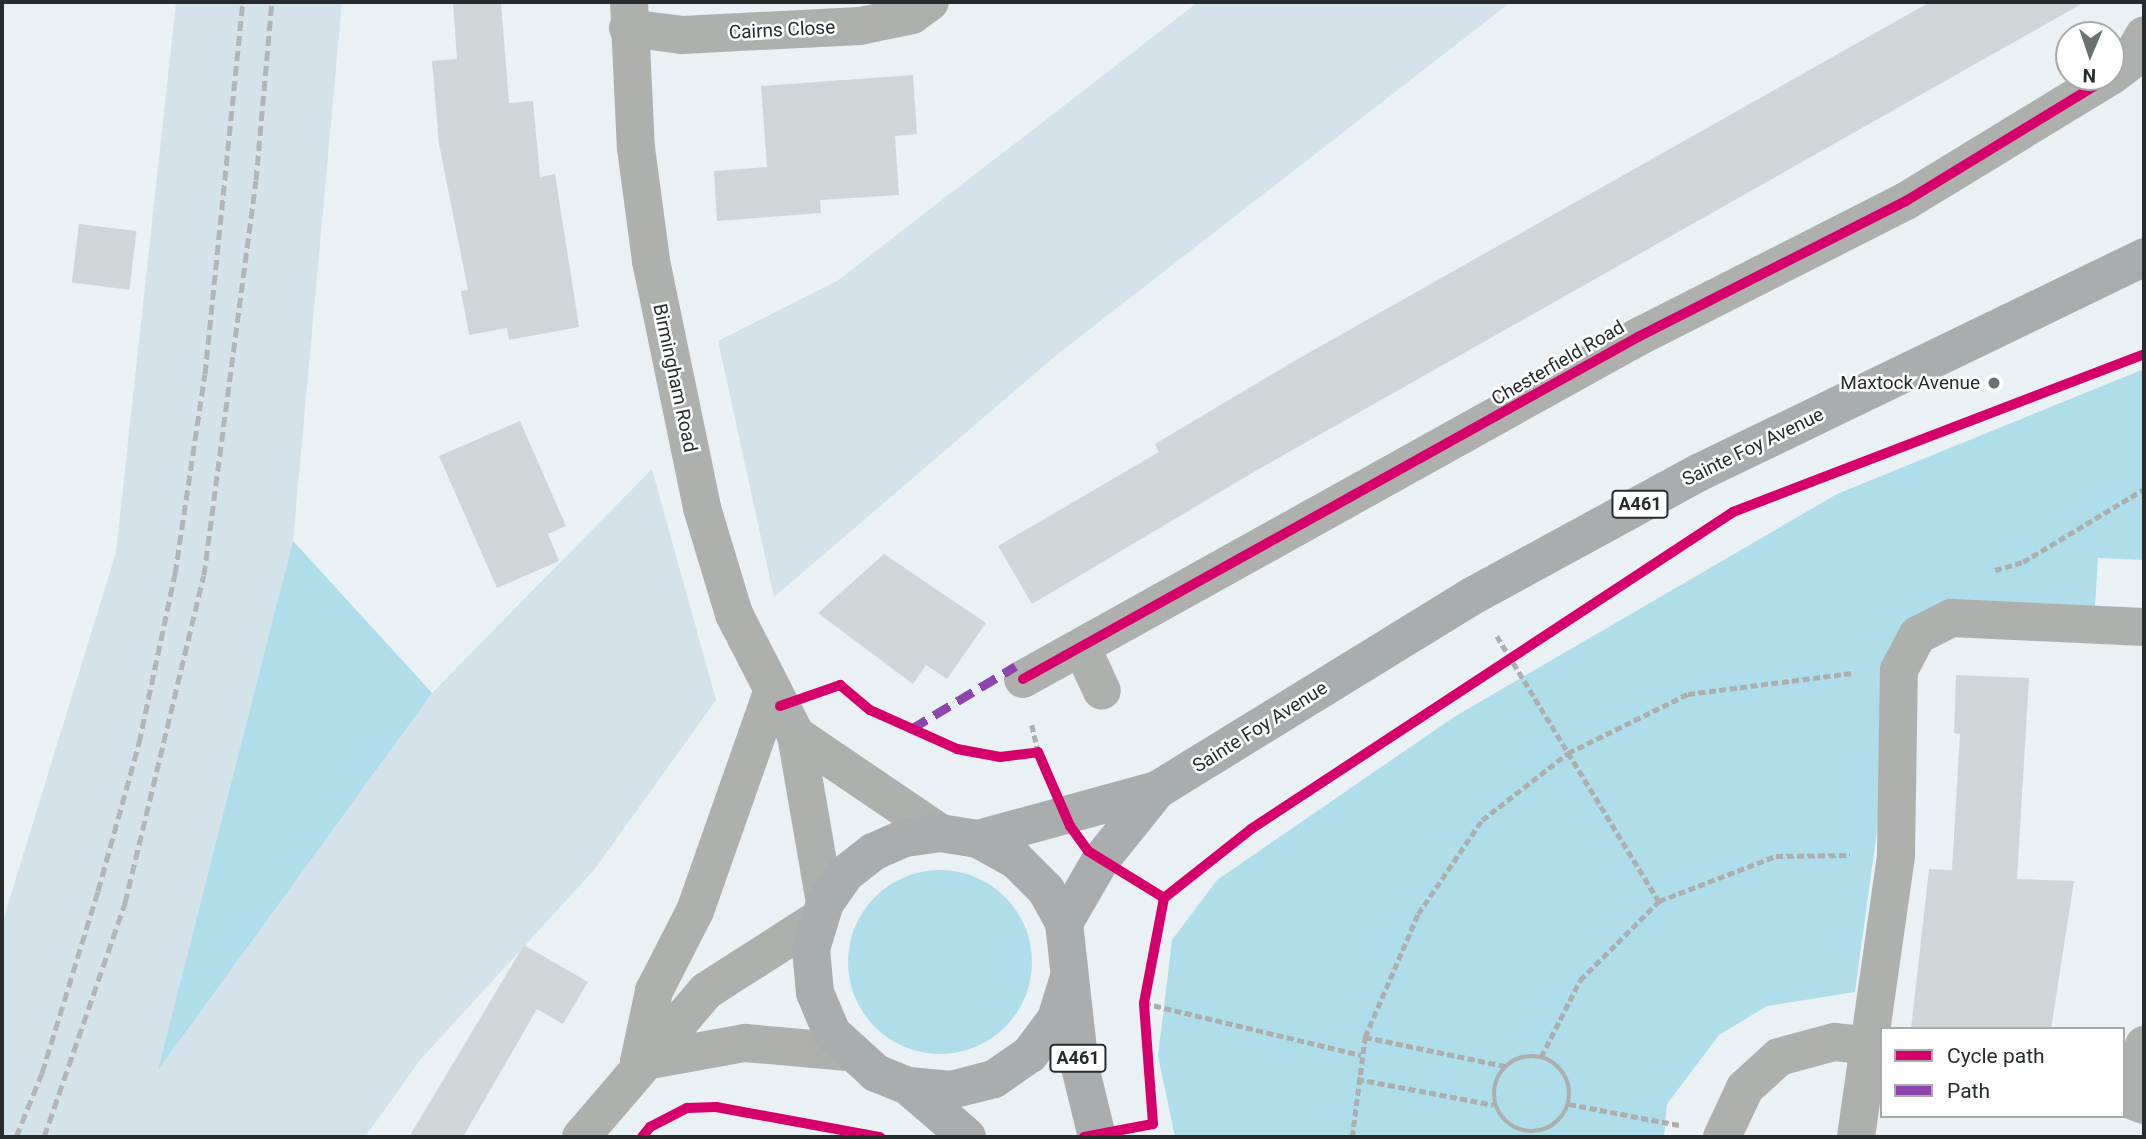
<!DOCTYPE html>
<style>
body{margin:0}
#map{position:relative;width:2146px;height:1139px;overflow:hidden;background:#e9f1f4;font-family:Roboto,sans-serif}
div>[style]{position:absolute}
.built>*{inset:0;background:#d4e3e9}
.green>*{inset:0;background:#b0ddea}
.round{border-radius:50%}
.building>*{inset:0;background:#cfd6d7;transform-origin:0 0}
.path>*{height:4.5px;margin-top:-2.25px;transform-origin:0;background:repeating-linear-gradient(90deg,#acafae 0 7px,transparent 0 10.5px)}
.path>.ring{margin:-2.25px;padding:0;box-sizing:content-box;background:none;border:4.5px solid #acafae;border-radius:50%}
.minor>*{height:38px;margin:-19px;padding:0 19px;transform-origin:19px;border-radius:19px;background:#aeb0ae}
.highway>*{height:38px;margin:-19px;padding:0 19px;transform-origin:19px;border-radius:19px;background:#a9adad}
.rail>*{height:5px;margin-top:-2.5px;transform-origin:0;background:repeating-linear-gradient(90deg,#b3b6b8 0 10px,transparent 0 15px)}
.quiet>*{height:9px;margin-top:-4.5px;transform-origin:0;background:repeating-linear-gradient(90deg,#8e44ad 0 18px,transparent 0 27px)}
.cycleway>*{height:10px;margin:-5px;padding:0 5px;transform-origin:5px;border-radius:5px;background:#d6006c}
.dots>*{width:19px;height:19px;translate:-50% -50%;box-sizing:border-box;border:4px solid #fefefe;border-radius:50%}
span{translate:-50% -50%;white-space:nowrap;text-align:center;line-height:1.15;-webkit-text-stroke:5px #fefefe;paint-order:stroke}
.shield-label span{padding:2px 5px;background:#fefefe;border:2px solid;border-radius:5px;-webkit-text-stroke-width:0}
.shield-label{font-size:18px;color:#262c2d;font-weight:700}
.street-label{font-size:19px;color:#262c2d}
.poi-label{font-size:19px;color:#262c2d}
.right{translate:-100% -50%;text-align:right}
.frame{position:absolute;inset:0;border:4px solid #262c2d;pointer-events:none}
.legend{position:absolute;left:1880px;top:1027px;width:245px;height:91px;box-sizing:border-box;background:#fefefe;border:2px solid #a8aaaa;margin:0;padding:9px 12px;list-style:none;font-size:21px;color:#262c2d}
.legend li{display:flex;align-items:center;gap:14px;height:35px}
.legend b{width:35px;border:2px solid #a8aaaa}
.north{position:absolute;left:2055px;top:21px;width:70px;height:70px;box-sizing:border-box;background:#fefefe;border:2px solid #a8aaaa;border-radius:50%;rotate:182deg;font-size:19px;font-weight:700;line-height:28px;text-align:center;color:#262c2d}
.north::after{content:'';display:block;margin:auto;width:24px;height:32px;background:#6a7173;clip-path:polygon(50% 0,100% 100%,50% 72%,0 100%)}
</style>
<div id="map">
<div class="built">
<div style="clip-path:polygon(176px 2px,342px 2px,293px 541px,432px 693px,652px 469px,716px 700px,594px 870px,420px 1060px,365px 1137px,2px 1137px,2px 924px,116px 552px)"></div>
<div style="clip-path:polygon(1198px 2px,1511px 2px,1059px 353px,774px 597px,718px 341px,837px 281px)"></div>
</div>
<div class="green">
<div style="clip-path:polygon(2144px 369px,2144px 560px,2098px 558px,2095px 606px,1941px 605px,1890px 646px,1877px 831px,1855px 992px,1767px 1006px,1719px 1035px,1667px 1104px,1664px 1137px,1175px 1137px,1158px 1056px,1172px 940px,1217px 880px,1454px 717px,1837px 494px)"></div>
<div style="clip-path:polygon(293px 541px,432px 693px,158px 1070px)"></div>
<div class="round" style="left:848px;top:870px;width:184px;height:184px"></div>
</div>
<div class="building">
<div style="clip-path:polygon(453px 2px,501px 2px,509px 103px,533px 101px,540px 177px,555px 174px,579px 327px,509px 340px,507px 328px,469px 335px,461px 291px,468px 290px,439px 144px,432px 61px,457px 59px)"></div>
<div style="clip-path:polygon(1930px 2px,2085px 2px,1252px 473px,1032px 604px,998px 546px,1159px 452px,1155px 444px,1296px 360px)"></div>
<div style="clip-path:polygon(913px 75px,917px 134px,895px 136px,899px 195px,820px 200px,821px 213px,717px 221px,714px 171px,767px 167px,761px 86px)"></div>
<div style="left:79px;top:224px;width:58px;height:59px;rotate:7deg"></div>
<div style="clip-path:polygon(520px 421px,566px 526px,548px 534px,559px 561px,497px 588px,439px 456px)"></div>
<div style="clip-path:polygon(884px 554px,986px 623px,947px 679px,926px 665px,913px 684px,818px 613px)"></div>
<div style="clip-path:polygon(1956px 675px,2029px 678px,2017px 879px,2074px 881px,2051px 1029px,1911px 1029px,1929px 869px,1952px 870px,1960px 734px,1954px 733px)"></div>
<div style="clip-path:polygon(524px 945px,588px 982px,563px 1024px,537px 1009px,463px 1137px,409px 1137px)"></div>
</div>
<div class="path">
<div style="left:1995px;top:570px;width:29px;rotate:-16deg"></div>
<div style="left:2023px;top:562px;width:141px;rotate:-31.1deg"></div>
<div style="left:1497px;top:636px;width:311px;rotate:58.6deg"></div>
<div style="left:1032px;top:725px;width:28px;rotate:77deg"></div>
<div style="left:1144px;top:1003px;width:223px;rotate:13.5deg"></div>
<div style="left:1365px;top:1037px;width:143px;rotate:11.7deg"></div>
<div class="ring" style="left:1494px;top:1056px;width:71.5px;height:71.5px"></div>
<div style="left:1541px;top:1057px;width:86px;rotate:-63.1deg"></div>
<div style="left:1580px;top:980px;width:112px;rotate:-45deg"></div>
<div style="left:1659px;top:901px;width:125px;rotate:-21deg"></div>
<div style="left:1776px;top:856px;width:74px;rotate:-0.8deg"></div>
<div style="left:1357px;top:1079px;width:139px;rotate:10.7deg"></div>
<div style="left:1569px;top:1104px;width:112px;rotate:10.8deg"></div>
<div style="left:1352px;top:1137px;width:101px;rotate:-82.6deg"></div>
<div style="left:1365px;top:1037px;width:134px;rotate:-66.7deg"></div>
<div style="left:1418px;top:914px;width:114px;rotate:-55.8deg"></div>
<div style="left:1482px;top:820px;width:109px;rotate:-37.9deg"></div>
<div style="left:1568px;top:753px;width:134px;rotate:-26.2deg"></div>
<div style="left:1688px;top:694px;width:165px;rotate:-7.3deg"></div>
</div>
<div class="minor">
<div style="left:629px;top:2px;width:146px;rotate:87.3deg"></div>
<div style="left:636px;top:148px;width:114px;rotate:82.4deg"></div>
<div style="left:651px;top:261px;width:252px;rotate:78.3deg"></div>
<div style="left:702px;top:508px;width:111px;rotate:73.2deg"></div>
<div style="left:734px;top:614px;width:136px;rotate:62.9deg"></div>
<div style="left:796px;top:735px;width:170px;rotate:80.2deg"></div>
<div style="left:628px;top:28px;width:54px;rotate:7.4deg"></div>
<div style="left:682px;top:35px;width:178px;rotate:-2.9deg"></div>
<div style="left:860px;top:26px;width:53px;rotate:-11.9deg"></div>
<div style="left:912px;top:15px;width:22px;rotate:-36deg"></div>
<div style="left:2111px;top:76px;width:21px;rotate:-37deg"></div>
<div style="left:2128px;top:63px;width:32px;rotate:-60deg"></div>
<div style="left:1082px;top:648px;width:47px;rotate:65.1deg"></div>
<div style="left:1023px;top:679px;width:704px;rotate:-29.08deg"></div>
<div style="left:1638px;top:337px;width:301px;rotate:-26.9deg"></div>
<div style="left:1906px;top:201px;width:238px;rotate:-31.4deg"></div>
<div style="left:796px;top:735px;width:174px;rotate:34.2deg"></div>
<div style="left:2144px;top:1045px;width:56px;rotate:106.5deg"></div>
<div style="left:2128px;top:1099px;width:17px;rotate:21deg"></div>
<div style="left:639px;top:1062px;width:73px;rotate:-78.1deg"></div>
<div style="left:654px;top:991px;width:90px;rotate:-62.9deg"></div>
<div style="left:695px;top:911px;width:234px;rotate:-70.6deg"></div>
<div style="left:639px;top:1062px;width:108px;rotate:-10.2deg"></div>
<div style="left:745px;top:1043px;width:103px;rotate:5deg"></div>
<div style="left:581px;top:1137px;width:192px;rotate:-49.4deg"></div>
<div style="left:706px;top:991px;width:133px;rotate:-32.7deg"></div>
<div style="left:1722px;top:1137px;width:54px;rotate:-64.9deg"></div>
<div style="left:1745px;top:1088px;width:46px;rotate:-42.4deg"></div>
<div style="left:1779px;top:1057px;width:57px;rotate:-15.3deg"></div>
<div style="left:1834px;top:1042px;width:38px;rotate:6deg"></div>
<div style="left:1856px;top:1137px;width:285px;rotate:-81.9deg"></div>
<div style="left:1896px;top:855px;width:185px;rotate:-89.1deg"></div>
<div style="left:1899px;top:670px;width:40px;rotate:-62deg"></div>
<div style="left:1918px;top:635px;width:38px;rotate:-27deg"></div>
<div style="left:1952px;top:618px;width:192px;rotate:2.7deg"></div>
</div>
<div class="highway">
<div style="left:978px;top:839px;width:186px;rotate:-15.3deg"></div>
<div style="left:1157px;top:790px;width:374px;rotate:-31.6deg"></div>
<div style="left:1476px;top:594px;width:253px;rotate:-28.6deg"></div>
<div style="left:1698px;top:473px;width:496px;rotate:-25.8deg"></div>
<div style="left:1064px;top:923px;width:72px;rotate:-59.9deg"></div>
<div style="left:1100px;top:861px;width:91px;rotate:-51.2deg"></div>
<div style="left:1069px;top:977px;width:44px;rotate:107.2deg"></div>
<div style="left:1056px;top:1019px;width:44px;rotate:126.6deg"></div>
<div style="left:1030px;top:1054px;width:44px;rotate:145.2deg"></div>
<div style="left:994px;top:1079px;width:44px;rotate:165.7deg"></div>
<div style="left:951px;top:1090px;width:43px;rotate:-174.7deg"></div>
<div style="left:908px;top:1086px;width:35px;rotate:-158deg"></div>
<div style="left:876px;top:1073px;width:59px;rotate:-137.7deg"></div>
<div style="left:832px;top:1033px;width:43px;rotate:-113deg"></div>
<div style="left:815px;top:993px;width:44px;rotate:-95.2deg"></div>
<div style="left:811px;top:949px;width:48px;rotate:-73.1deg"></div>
<div style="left:825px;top:903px;width:35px;rotate:-55deg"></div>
<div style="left:845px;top:874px;width:36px;rotate:-38deg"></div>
<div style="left:873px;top:852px;width:35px;rotate:-24deg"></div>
<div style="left:905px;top:838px;width:35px;rotate:-8deg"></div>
<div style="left:940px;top:833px;width:38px;rotate:9deg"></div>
<div style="left:978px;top:839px;width:43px;rotate:28.9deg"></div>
<div style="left:1016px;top:860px;width:42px;rotate:45deg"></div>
<div style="left:1046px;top:890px;width:38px;rotate:61deg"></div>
<div style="left:1064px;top:923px;width:145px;rotate:83.7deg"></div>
<div style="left:1080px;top:1067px;width:72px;rotate:76.3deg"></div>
<div style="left:908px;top:1086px;width:78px;rotate:40.8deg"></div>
</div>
<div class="rail">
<div style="left:16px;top:1137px;width:69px;rotate:-67.9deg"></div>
<div style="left:42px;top:1073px;width:190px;rotate:-72.9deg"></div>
<div style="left:98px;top:891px;width:154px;rotate:-74.5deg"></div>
<div style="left:139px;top:743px;width:173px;rotate:-78deg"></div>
<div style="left:175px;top:574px;width:202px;rotate:-81.5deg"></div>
<div style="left:205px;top:374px;width:374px;rotate:-84.2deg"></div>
<div style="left:44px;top:1137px;width:248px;rotate:-70.9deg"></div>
<div style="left:125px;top:903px;width:337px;rotate:-76.5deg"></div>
<div style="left:204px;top:575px;width:398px;rotate:-82.5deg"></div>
<div style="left:256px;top:180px;width:179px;rotate:-84.9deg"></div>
</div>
<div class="quiet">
<div style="left:911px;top:729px;width:122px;rotate:-31deg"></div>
</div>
<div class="cycleway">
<div style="left:1023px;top:679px;width:704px;rotate:-29.08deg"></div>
<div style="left:1638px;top:337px;width:301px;rotate:-26.9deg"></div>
<div style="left:1906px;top:201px;width:238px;rotate:-31.4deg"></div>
<div style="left:780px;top:706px;width:64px;rotate:-19.3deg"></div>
<div style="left:840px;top:685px;width:39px;rotate:40deg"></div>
<div style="left:870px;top:710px;width:95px;rotate:24.1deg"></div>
<div style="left:957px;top:749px;width:44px;rotate:10.5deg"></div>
<div style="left:1000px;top:757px;width:38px;rotate:-7deg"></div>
<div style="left:1038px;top:752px;width:81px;rotate:66.6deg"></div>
<div style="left:1070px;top:826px;width:31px;rotate:54deg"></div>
<div style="left:1088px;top:851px;width:89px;rotate:31.7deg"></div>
<div style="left:642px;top:1137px;width:13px;rotate:-51deg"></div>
<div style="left:650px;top:1127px;width:42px;rotate:-27.2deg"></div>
<div style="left:687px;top:1108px;width:29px;rotate:-2deg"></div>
<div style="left:716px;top:1107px;width:167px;rotate:10.4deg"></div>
<div style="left:1084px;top:1137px;width:70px;rotate:-10.7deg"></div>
<div style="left:1153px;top:1124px;width:121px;rotate:-94.3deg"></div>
<div style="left:1144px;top:1003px;width:107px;rotate:-79.2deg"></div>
<div style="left:1164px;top:898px;width:111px;rotate:-38.4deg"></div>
<div style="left:1251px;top:829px;width:577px;rotate:-33.33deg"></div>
<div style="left:1733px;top:512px;width:440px;rotate:-21deg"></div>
</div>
<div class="dots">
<div style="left:1994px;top:383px;background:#6a7173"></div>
</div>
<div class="shield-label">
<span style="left:1640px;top:504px">A461</span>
<span style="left:1078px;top:1058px">A461</span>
</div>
<div class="street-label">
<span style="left:782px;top:30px;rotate:-3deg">Cairns Close</span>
<span style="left:1558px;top:363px;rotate:-30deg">Chesterfield Road</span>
<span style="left:675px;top:378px;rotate:78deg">Birmingham Road</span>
<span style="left:1753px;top:447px;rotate:-26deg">Sainte Foy Avenue</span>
<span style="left:1260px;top:727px;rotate:-32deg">Sainte Foy Avenue</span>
</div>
<div class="poi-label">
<span class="right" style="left:1980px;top:383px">Maxtock Avenue</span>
</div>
<div class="frame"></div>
<ul class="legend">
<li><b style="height:9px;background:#d6006c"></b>Cycle path</li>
<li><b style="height:9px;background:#8e44ad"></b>Path</li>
</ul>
<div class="north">N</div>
</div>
